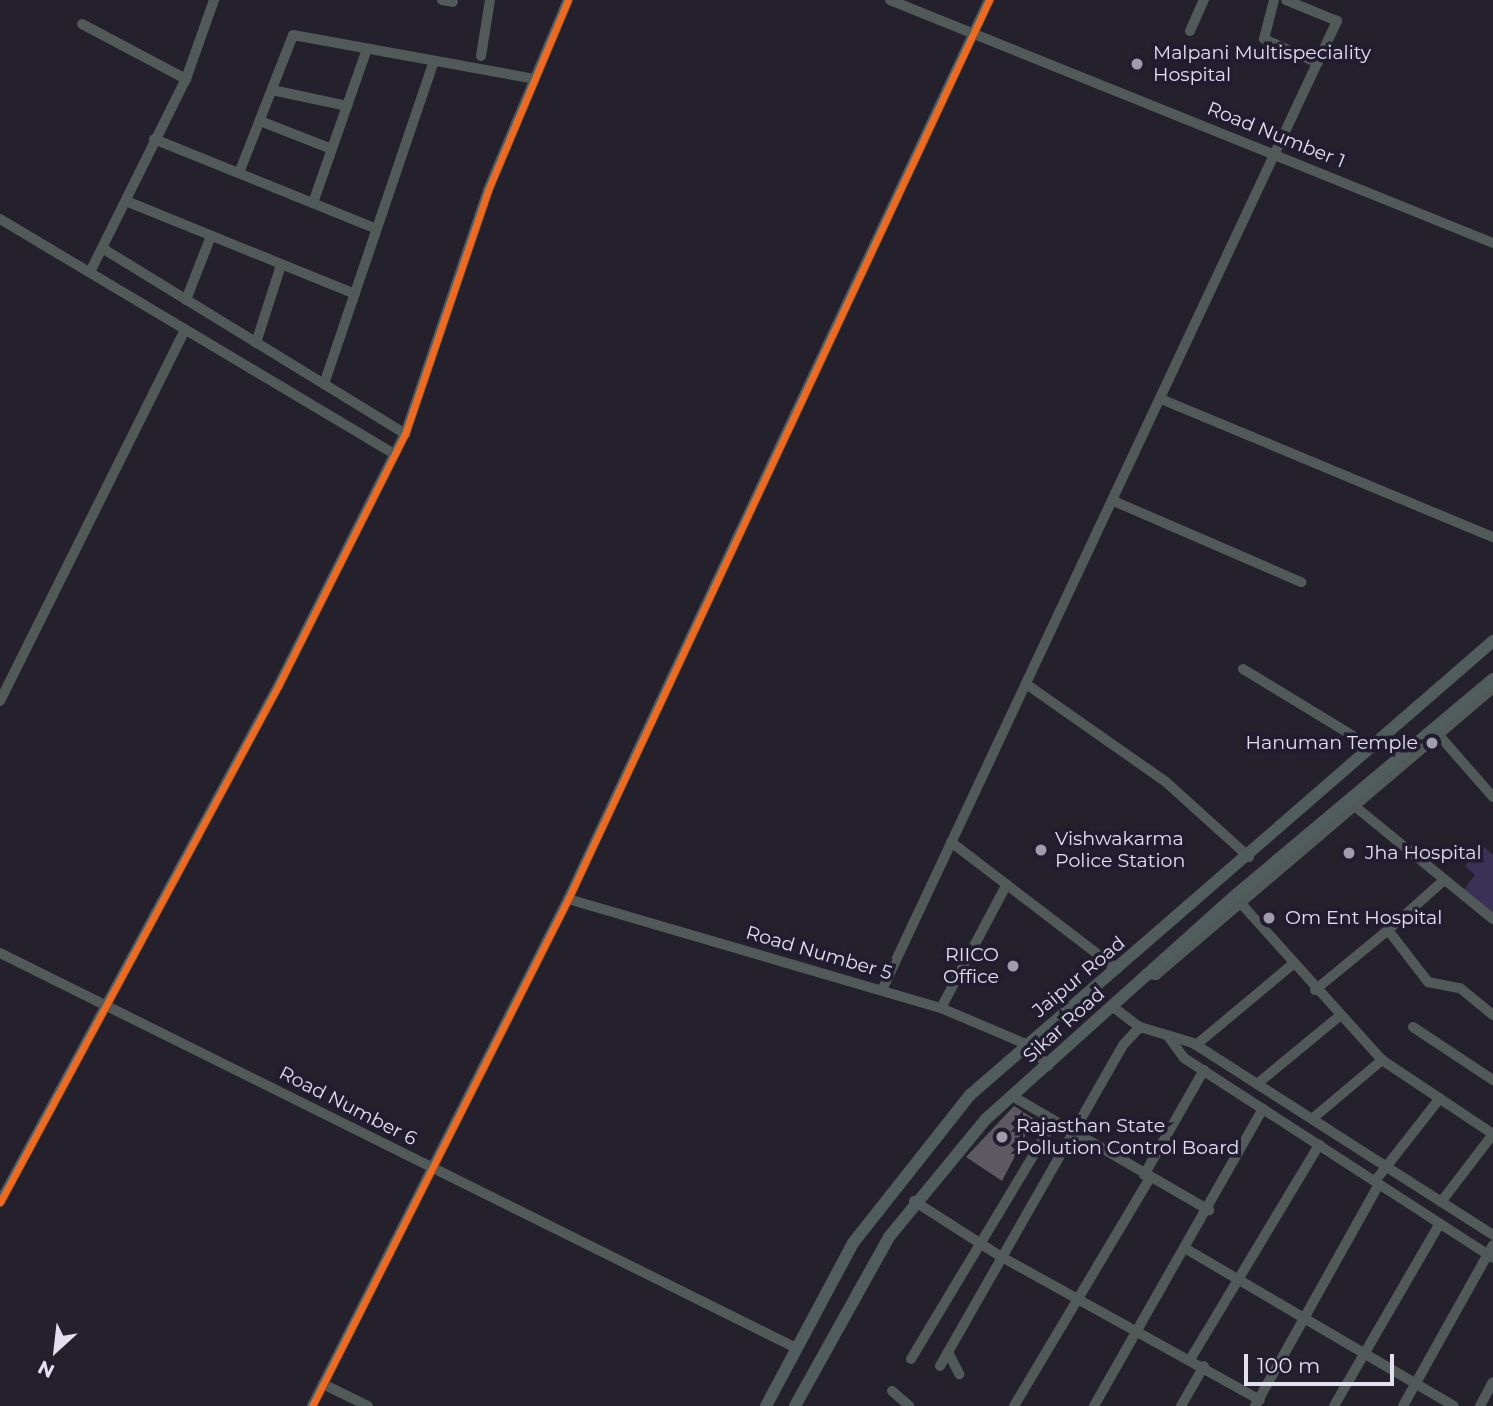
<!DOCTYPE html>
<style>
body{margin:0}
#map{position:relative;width:1493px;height:1406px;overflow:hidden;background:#24212c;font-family:Montserrat,sans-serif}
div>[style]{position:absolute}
.green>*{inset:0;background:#3a3156}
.building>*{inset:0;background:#5c5963}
.minor>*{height:10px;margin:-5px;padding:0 5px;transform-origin:5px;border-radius:5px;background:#515a59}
.major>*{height:12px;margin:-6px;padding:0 6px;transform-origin:6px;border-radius:6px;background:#505d5c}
.cycleway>*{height:7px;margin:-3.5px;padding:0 3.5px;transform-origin:3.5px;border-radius:3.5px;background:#ed6a23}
.dots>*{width:19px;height:19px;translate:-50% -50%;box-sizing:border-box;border:4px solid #221c31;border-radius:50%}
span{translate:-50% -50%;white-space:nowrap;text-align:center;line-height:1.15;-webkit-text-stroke:7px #221c31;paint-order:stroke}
.poi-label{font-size:19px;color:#e2dfee}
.left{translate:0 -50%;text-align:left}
.right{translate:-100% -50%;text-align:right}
.street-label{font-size:19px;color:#e2dfee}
.north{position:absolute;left:21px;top:1315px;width:70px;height:70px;-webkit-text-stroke:5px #221c31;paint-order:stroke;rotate:207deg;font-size:19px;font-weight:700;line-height:28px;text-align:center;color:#e2dfee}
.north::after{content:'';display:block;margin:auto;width:24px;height:32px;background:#e2dfee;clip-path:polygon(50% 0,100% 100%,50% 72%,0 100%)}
.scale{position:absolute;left:1244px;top:1354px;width:150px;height:32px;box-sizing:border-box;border:4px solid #e2dfee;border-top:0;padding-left:9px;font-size:21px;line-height:24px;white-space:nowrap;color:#e2dfee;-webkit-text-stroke:5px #221c31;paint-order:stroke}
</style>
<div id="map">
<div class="green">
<div style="clip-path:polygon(1483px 846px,1493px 855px,1493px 917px,1461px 893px,1475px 875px,1465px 866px)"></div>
</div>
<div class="building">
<div style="clip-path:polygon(1014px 1106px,1034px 1119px,1002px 1181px,966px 1157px)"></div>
</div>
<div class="minor">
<div style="left:442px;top:0;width:11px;rotate:10deg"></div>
<div style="left:890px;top:0;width:650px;rotate:21.95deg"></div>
<div style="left:1274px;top:0;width:40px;rotate:104.4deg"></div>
<div style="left:1264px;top:39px;width:59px;rotate:24deg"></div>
<div style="left:82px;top:24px;width:118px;rotate:27.9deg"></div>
<div style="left:1190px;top:31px;width:34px;rotate:-66deg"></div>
<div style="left:481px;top:56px;width:57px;rotate:-80.9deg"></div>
<div style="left:272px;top:90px;width:77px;rotate:12deg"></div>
<div style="left:260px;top:121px;width:77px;rotate:21.3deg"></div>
<div style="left:154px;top:139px;width:240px;rotate:22deg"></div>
<div style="left:239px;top:173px;width:148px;rotate:-68.6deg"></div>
<div style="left:293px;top:35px;width:245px;rotate:10.3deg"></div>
<div style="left:126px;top:201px;width:247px;rotate:22.1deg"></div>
<div style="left:313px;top:203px;width:163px;rotate:-70.7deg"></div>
<div style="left:0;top:219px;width:459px;rotate:30.8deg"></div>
<div style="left:102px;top:248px;width:356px;rotate:31.5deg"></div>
<div style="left:91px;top:270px;width:213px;rotate:-63.6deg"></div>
<div style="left:186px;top:79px;width:84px;rotate:-70.5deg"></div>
<div style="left:186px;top:300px;width:69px;rotate:-68.7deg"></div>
<div style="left:256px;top:343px;width:82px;rotate:-72.2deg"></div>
<div style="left:324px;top:384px;width:341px;rotate:-71.2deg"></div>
<div style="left:1161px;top:399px;width:360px;rotate:22.6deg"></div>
<div style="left:1116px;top:502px;width:202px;rotate:23.4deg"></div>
<div style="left:1243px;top:669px;width:152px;rotate:31.3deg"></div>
<div style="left:1029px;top:686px;width:167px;rotate:35deg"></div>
<div style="left:1166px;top:782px;width:112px;rotate:42.1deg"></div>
<div style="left:0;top:701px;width:415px;rotate:-63.5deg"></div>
<div style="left:1437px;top:733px;width:85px;rotate:48.8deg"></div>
<div style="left:1352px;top:804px;width:182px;rotate:39.2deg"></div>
<div style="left:951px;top:842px;width:209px;rotate:37.4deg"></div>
<div style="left:1443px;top:881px;width:74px;rotate:138.3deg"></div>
<div style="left:1388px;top:930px;width:66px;rotate:52.4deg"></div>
<div style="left:1428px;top:982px;width:33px;rotate:11deg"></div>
<div style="left:1460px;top:988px;width:43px;rotate:39.3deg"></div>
<div style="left:568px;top:899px;width:389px;rotate:16.3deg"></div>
<div style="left:941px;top:1008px;width:95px;rotate:23deg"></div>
<div style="left:1028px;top:1045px;width:29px;rotate:46deg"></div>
<div style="left:1237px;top:899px;width:217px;rotate:48deg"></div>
<div style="left:1382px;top:1060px;width:133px;rotate:33.7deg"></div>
<div style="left:0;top:953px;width:886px;rotate:26.39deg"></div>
<div style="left:1146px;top:974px;width:10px;rotate:6deg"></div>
<div style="left:1156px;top:975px;width:443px;rotate:-40.4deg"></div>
<div style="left:882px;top:990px;width:1071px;rotate:-64.85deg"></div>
<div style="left:1337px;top:21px;width:55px;rotate:-157.6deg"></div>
<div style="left:1315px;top:990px;width:94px;rotate:-39.4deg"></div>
<div style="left:1113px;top:1007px;width:34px;rotate:37deg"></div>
<div style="left:1140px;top:1027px;width:55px;rotate:16.8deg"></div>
<div style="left:1193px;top:1043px;width:356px;rotate:32.6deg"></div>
<div style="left:941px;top:1008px;width:140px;rotate:-62deg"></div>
<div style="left:1413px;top:1027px;width:96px;rotate:33.5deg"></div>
<div style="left:1168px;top:1036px;width:27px;rotate:54deg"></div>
<div style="left:1184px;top:1058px;width:368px;rotate:32.9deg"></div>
<div style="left:1196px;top:1045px;width:128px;rotate:-39.9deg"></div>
<div style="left:1257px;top:1084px;width:104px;rotate:-39.5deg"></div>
<div style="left:1012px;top:1096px;width:228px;rotate:30.1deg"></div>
<div style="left:1312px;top:1119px;width:92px;rotate:-40.1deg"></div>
<div style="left:1144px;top:1175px;width:121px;rotate:-60.3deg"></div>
<div style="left:1375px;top:1181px;width:105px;rotate:-51.9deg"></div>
<div style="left:914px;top:1201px;width:102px;rotate:32.6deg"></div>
<div style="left:1000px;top:1256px;width:297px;rotate:29deg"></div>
<div style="left:0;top:1202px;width:586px;rotate:-61.69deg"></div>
<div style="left:278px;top:686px;width:282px;rotate:-63.3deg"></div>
<div style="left:405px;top:434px;width:258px;rotate:-71.2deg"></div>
<div style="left:488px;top:190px;width:206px;rotate:-67.2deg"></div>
<div style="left:1441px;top:1202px;width:86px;rotate:-52.6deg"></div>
<div style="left:1188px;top:1250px;width:308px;rotate:30.4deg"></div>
<div style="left:948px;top:1352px;width:25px;rotate:63deg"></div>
<div style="left:1191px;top:1358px;width:249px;rotate:-59deg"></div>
<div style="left:911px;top:1359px;width:274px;rotate:-59deg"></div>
<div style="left:940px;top:1366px;width:369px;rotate:-60.3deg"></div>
<div style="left:1123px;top:1045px;width:25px;rotate:-47deg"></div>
<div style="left:323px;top:1384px;width:50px;rotate:26.1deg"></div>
<div style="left:892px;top:1391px;width:23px;rotate:41deg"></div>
<div style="left:312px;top:1406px;width:568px;rotate:-63.21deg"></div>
<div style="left:568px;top:899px;width:993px;rotate:-64.91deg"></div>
<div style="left:1014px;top:1406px;width:265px;rotate:-59.2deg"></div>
<div style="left:1094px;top:1406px;width:342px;rotate:-60.4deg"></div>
<div style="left:1181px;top:1406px;width:46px;rotate:-60.1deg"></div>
<div style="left:1255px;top:1406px;width:254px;rotate:-60.8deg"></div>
<div style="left:1334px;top:1406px;width:211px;rotate:-59.9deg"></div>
<div style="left:1403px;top:1406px;width:184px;rotate:-60.8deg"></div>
<div style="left:1480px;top:1406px;width:27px;rotate:-62deg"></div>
</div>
<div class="major">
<div style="left:766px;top:1406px;width:185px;rotate:-61.9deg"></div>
<div style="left:853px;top:1243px;width:189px;rotate:-51.7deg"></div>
<div style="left:970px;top:1095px;width:693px;rotate:-40.96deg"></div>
<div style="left:795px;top:1406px;width:193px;rotate:-60.9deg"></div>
<div style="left:889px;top:1237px;width:153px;rotate:-50.6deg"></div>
<div style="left:986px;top:1119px;width:338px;rotate:-41.9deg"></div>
<div style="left:1238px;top:893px;width:333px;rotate:-40deg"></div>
</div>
<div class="cycleway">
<div style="left:0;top:1202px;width:586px;rotate:-61.69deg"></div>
<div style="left:278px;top:686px;width:282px;rotate:-63.3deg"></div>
<div style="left:405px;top:434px;width:258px;rotate:-71.2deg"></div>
<div style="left:488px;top:190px;width:206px;rotate:-67.2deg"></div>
<div style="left:312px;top:1406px;width:568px;rotate:-63.21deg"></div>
<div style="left:568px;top:899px;width:993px;rotate:-64.91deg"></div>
</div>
<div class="dots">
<div style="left:1137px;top:64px;background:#a09caa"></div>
<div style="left:1432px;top:743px;background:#a09caa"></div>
<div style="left:1041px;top:850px;background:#a09caa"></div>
<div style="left:1349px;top:853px;background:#a09caa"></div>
<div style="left:1269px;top:918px;background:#a09caa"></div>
<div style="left:1013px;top:966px;background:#a09caa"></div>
<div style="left:1002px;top:1137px;background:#a09caa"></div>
</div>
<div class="poi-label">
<span class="left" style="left:1153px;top:64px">Malpani Multispeciality<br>Hospital</span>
<span class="right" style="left:1418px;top:743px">Hanuman Temple</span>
<span class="left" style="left:1055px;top:850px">Vishwakarma<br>Police Station</span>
<span class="left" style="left:1365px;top:853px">Jha Hospital</span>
<span class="left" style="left:1285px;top:918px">Om Ent Hospital</span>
<span class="right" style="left:999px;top:966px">RIICO<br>Office</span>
<span class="left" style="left:1016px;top:1137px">Rajasthan State<br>Pollution Control Board</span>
</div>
<div class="street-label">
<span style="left:1276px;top:135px;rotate:22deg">Road Number 1</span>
<span style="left:819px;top:953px;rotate:16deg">Road Number 5</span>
<span style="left:1079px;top:977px;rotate:-40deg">Jaipur Road</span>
<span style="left:1064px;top:1025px;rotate:-42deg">Sikar Road</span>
<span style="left:348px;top:1106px;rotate:27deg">Road Number 6</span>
</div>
<div class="north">N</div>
<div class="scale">100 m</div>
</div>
